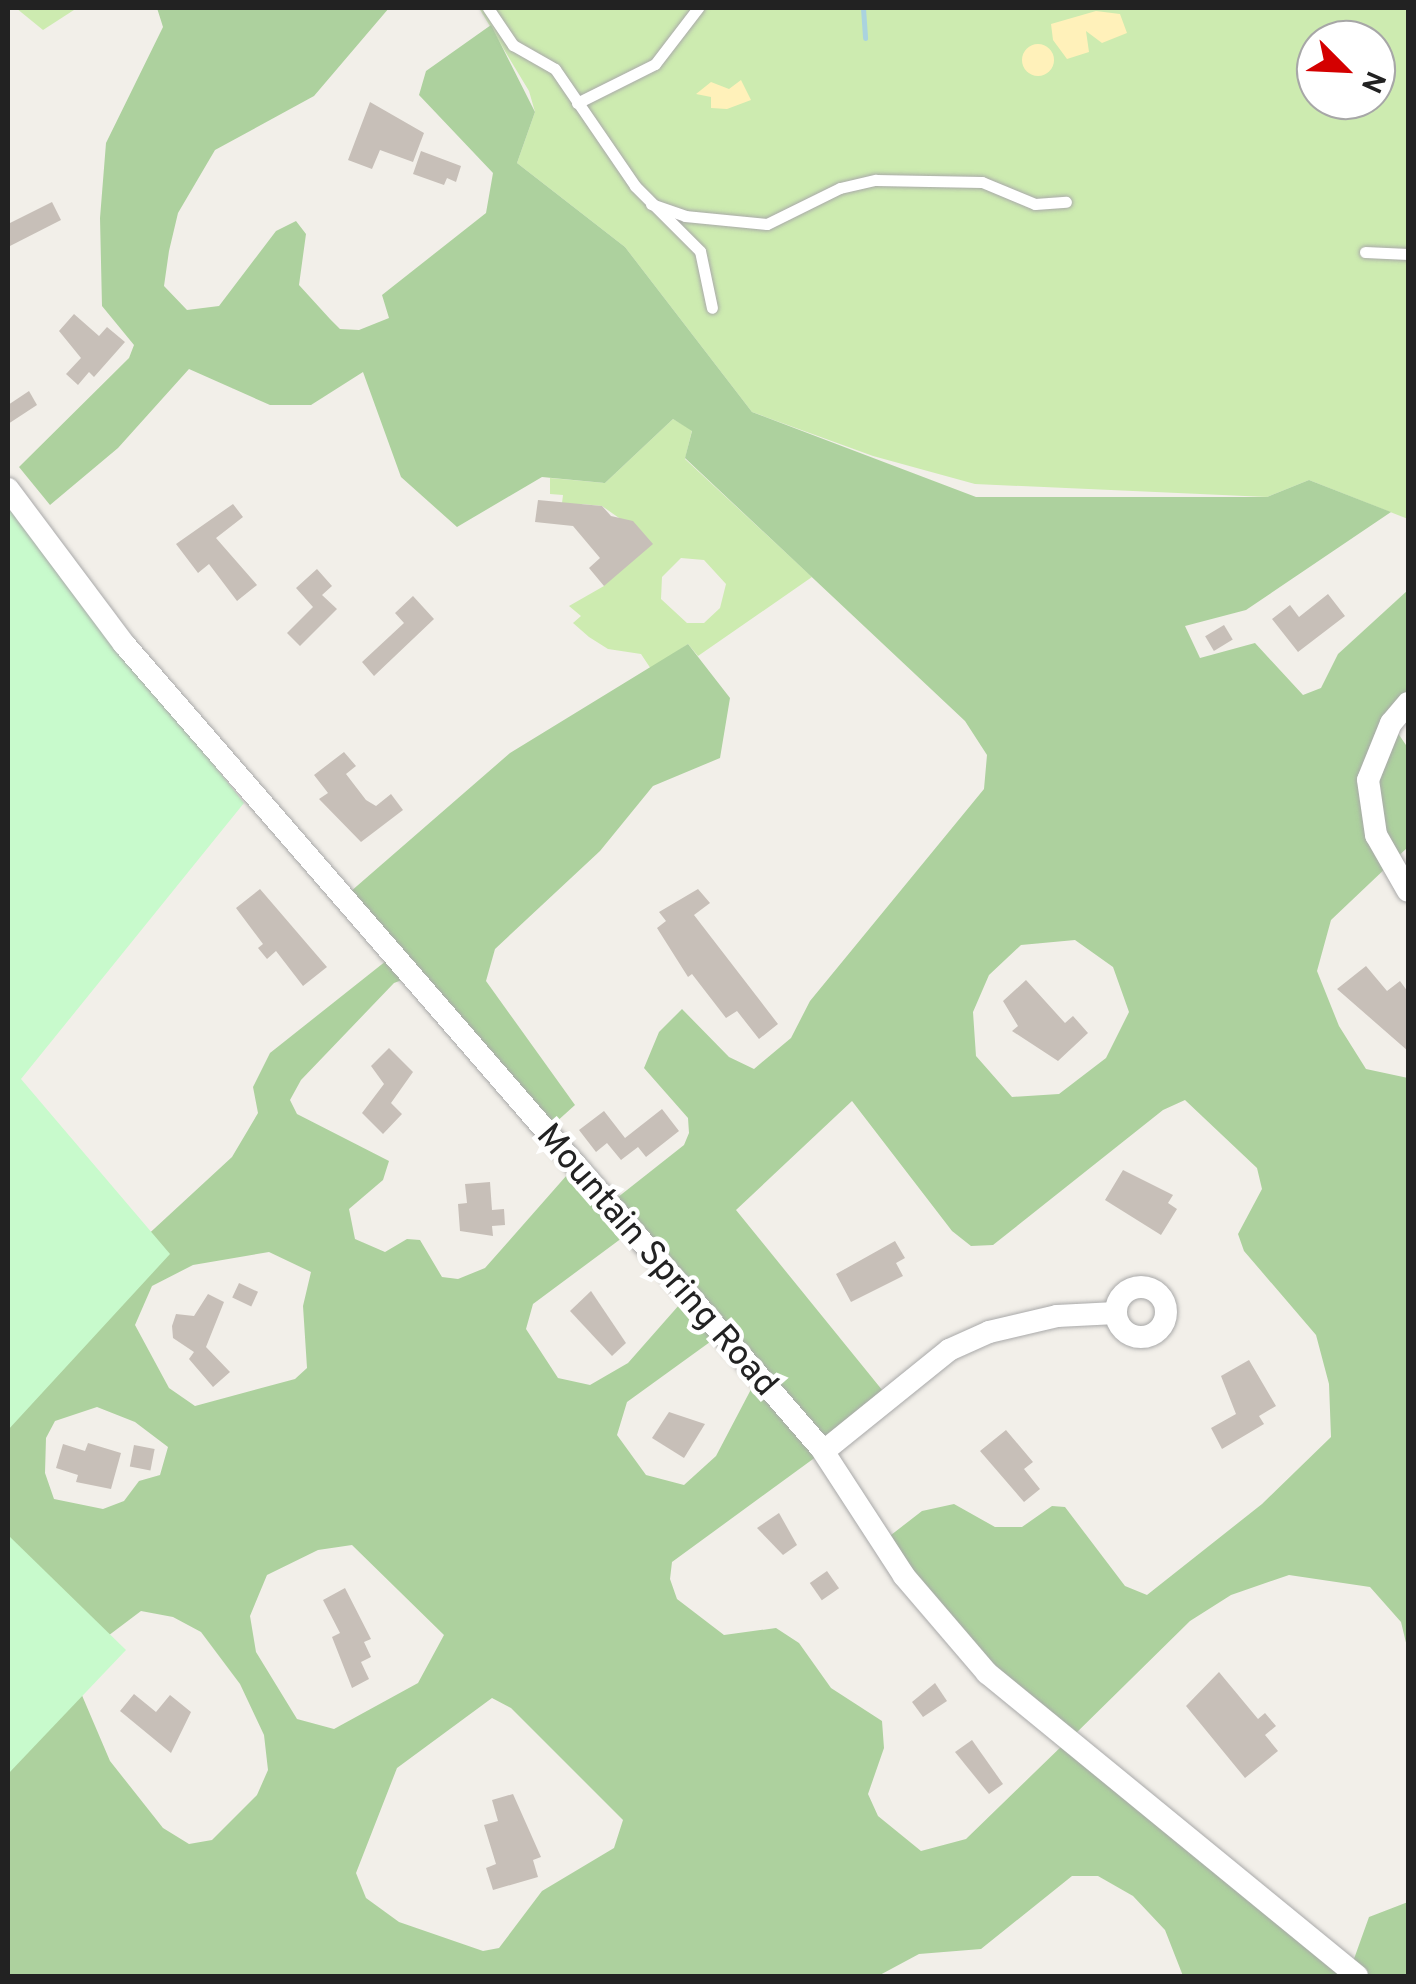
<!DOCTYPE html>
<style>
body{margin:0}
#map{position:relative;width:1416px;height:1984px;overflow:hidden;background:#f2efe9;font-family:Overpass,sans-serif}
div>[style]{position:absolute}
.grass>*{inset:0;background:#cdebb0}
.forest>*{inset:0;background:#add19e}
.sand>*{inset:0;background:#fff1ba}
.round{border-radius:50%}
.park>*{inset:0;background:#c8facc}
.stream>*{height:5px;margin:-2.5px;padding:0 2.5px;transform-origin:2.5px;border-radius:2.5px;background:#aad3df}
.building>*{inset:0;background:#c7bfb8;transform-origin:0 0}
.roads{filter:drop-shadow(0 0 2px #a9a9a9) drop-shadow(0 0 2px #a9a9a9)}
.lane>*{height:11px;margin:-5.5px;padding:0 5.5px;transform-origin:5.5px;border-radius:5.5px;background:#fff}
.street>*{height:22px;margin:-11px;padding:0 11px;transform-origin:11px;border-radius:11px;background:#fff}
.street>.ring{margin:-11px;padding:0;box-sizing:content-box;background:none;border:22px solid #fff;border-radius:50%}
span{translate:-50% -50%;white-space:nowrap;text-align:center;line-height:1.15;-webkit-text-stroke:9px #fff;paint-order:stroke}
.street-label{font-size:35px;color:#222}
.frame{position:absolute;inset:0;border:10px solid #222;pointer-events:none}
.north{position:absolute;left:1296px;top:20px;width:100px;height:100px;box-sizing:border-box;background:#fff;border:2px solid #a7a7a7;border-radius:50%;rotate:114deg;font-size:28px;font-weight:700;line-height:40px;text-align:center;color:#222}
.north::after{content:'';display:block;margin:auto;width:35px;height:45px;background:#d40000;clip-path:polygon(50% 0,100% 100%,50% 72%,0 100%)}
</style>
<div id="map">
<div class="grass">
<div style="clip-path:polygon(16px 8px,77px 8px,43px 30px)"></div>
<div style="clip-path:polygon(evenodd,479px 8px,1408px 8px,1408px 519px,1309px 480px,1267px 497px,975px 484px,873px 456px,752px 412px,625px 247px,517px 163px,535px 112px,529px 91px,479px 8px,1316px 40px,1376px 40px,1376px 100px,1316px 100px,1316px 40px)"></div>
<div style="clip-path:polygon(evenodd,673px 419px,692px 430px,685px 459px,812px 577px,698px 656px,688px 644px,651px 669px,641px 654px,608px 649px,589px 637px,573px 623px,581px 616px,569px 606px,604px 586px,629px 525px,602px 506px,582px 504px,580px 515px,562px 503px,563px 495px,550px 494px,550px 478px,605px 483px,673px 419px,681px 558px,704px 560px,726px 584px,720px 608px,704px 623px,687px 623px,661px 599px,662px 577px,681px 558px)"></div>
</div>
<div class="forest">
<div style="clip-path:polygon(evenodd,157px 8px,389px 8px,314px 96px,215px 150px,178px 213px,169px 251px,164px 286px,187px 310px,219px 306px,276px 231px,296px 221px,306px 234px,299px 285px,330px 319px,340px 329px,359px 330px,389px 318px,382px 295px,486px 213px,493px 173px,419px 95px,426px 71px,491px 25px,535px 112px,517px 163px,625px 247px,752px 412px,976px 497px,1267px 497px,1309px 480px,1391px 512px,1246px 610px,1185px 626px,1200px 658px,1255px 643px,1303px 695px,1321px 688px,1338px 654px,1408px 590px,1408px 703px,1391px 723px,1408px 748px,1408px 847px,1331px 920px,1317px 971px,1339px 1026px,1366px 1069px,1408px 1078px,1408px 1651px,1401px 1622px,1370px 1587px,1289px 1575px,1231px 1595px,1190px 1621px,1069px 1740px,1350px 1970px,1369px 1917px,1408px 1902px,1408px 1976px,1183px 1976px,1165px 1930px,1133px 1896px,1098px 1876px,1072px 1876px,981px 1949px,919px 1954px,878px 1976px,8px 1976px,8px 1276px,77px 1300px,232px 1157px,258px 1113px,253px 1087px,270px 1053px,391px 957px,342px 899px,510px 753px,688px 644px,730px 698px,720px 758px,653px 786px,600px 851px,495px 949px,486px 981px,575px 1105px,544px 1133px,402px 980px,394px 983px,301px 1080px,290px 1100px,297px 1114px,389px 1161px,383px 1180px,349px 1209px,355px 1239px,385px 1252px,407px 1239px,420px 1240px,442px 1277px,458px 1279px,485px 1268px,574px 1167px,608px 1205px,684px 1145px,689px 1133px,688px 1118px,644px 1068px,659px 1032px,682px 1009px,729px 1057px,754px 1069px,791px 1038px,810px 1001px,984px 789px,987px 755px,965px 721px,685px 458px,692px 431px,673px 419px,605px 483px,542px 477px,457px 527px,401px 477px,363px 372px,311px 405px,270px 405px,189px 369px,118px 448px,50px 505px,19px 467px,129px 358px,134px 345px,102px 306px,100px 218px,106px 143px,163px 27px,157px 8px,1075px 940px,1113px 967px,1129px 1012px,1106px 1058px,1059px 1094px,1012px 1097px,976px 1056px,973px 1012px,989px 975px,1021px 945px,1075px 940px,157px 8px,1185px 1100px,1257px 1168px,1262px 1189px,1238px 1234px,1244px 1251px,1316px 1335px,1329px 1384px,1331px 1437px,1262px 1504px,1147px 1595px,1125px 1586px,1065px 1507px,1052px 1506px,1022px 1527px,995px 1527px,954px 1504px,922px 1511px,882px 1542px,987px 1673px,1068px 1740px,966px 1839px,921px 1851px,878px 1816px,868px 1794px,884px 1748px,882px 1721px,831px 1688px,799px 1643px,776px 1628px,724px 1635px,677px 1599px,670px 1579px,672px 1562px,824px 1451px,887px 1396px,736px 1210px,852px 1101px,952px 1231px,971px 1246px,993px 1245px,1163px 1110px,1185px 1100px,157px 8px,630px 1232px,687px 1296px,628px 1363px,590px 1385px,558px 1378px,526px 1329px,533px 1304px,630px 1232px,157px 8px,269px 1252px,311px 1272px,303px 1306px,307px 1368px,295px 1379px,195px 1406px,169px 1388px,135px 1325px,152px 1286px,193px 1265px,269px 1252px,157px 8px,721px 1334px,758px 1376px,716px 1456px,684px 1485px,646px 1475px,617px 1435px,627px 1402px,721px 1334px,157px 8px,97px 1407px,135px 1422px,168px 1447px,160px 1475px,139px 1481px,124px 1501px,103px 1509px,54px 1499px,45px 1473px,46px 1438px,55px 1421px,97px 1407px,157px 8px,352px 1545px,444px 1635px,418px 1683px,334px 1729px,297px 1719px,256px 1652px,250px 1616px,267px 1575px,318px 1550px,352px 1545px,157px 8px,141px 1611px,173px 1617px,201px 1632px,240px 1684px,264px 1735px,268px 1770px,257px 1795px,212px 1840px,189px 1844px,163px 1828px,110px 1761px,78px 1686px,88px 1651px,141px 1611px,157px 8px,492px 1698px,511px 1708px,623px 1820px,614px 1848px,542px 1891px,499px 1948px,483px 1951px,399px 1922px,366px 1898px,356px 1873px,397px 1768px,492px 1698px)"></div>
</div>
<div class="sand">
<div style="clip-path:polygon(1096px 11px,1120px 14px,1127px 33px,1102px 43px,1086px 31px,1089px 52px,1067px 59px,1053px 40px,1051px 24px)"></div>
<div class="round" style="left:1022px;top:44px;width:32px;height:32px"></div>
<div style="clip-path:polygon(741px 80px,751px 100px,727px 109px,711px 108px,711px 97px,696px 94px,711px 82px,729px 89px)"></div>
</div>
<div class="park">
<div style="clip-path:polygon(8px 506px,244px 803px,21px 1079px,170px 1254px,8px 1430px)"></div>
<div style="clip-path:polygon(8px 1535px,126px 1650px,8px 1774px)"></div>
</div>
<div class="stream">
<div style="left:863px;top:8px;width:30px;rotate:86deg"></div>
</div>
<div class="building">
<div style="clip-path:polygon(370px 102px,424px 133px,413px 162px,380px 150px,372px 169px,348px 160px)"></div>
<div style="clip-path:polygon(421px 151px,461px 166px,456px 182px,447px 178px,444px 185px,413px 174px)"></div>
<div style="clip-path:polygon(52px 202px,61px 220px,8px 247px,8px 224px)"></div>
<div style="clip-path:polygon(74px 314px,99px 336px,107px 327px,125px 342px,94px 377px,89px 372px,78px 385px,66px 374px,81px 358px,59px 331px)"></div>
<div style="clip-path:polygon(29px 391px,37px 405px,8px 424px,8px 405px)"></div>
<div style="clip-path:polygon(538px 500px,602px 506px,611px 516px,633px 521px,653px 544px,604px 586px,589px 568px,600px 558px,573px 526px,535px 522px)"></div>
<div style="clip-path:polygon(233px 504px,243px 517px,216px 538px,257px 585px,237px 601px,209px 564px,198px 573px,176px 544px)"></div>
<div style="clip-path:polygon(317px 569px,332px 586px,322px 595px,337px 609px,300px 646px,287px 633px,313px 607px,296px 588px)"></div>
<div style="clip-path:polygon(1328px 594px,1345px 616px,1298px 652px,1272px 619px,1290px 605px,1299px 617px)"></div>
<div style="clip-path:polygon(413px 596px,434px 619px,374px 676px,362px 662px,404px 623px,395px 613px)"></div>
<div style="left:1224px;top:625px;width:17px;height:22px;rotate:59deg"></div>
<div style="clip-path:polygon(344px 752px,356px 766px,346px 774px,366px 800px,376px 806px,391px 794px,403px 810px,361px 842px,319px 799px,328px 793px,314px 775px)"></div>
<div style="clip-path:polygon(260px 889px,327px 967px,303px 986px,276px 951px,267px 959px,258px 948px,263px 944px,236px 908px)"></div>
<div style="clip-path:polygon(698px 889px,710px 903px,694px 915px,778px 1024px,759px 1039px,737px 1011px,726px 1018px,692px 974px,688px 977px,657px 928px,666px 921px,659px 912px)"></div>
<div style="clip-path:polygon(1366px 966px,1387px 991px,1400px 981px,1408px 992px,1408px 1051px,1337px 989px)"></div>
<div style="clip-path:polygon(1026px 980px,1065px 1023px,1073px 1016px,1088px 1033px,1058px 1061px,1012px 1031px,1018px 1026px,1003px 1001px)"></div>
<div style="clip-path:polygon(389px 1048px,413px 1072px,391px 1103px,402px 1114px,383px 1134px,362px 1113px,384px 1084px,371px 1066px)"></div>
<div style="clip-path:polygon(662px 1109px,679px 1131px,646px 1157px,638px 1147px,621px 1160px,607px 1143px,596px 1152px,579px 1130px,604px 1111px,625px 1138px)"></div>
<div style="clip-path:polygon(1123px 1170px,1173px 1195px,1168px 1203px,1177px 1209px,1161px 1235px,1105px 1200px)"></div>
<div style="clip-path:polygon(490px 1182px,492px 1210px,504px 1209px,505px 1225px,492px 1226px,493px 1236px,460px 1231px,458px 1204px,467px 1203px,465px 1184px)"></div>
<div style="clip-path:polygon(895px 1241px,905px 1258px,896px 1263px,903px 1276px,851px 1302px,836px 1274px)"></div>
<div style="left:239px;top:1283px;width:21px;height:16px;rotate:25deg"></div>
<div style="clip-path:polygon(591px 1291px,626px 1343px,612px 1356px,570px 1311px)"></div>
<div style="clip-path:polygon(208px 1294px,224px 1302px,206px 1347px,230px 1372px,213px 1387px,189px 1359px,194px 1352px,173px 1338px,172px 1326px,176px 1314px,194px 1316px)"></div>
<div style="clip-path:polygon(1249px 1360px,1276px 1406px,1259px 1416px,1264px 1424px,1222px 1449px,1211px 1428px,1236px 1414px,1221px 1376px)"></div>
<div style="clip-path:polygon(669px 1412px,705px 1424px,684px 1458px,652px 1438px)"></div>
<div style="clip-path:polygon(1006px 1430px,1033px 1462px,1024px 1469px,1040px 1489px,1024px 1502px,980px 1451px)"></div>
<div style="clip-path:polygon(88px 1443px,121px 1453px,111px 1489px,76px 1482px,78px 1475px,56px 1468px,63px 1444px,85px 1451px)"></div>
<div style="left:134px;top:1445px;width:21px;height:22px;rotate:11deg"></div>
<div style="clip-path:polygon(779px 1513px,797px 1545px,783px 1555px,757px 1528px)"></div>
<div style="left:827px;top:1571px;width:21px;height:21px;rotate:55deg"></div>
<div style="clip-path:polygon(345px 1588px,371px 1639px,364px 1642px,371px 1657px,361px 1662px,369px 1679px,352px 1688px,332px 1637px,340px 1633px,323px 1600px)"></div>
<div style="clip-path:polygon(1219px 1672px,1258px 1719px,1265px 1713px,1276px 1726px,1265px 1735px,1278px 1751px,1245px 1778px,1186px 1706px)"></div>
<div style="clip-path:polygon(935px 1683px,947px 1701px,923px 1717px,912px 1702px)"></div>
<div style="clip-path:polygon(134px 1694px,156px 1712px,170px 1695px,191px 1712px,171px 1753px,120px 1711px)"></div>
<div style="clip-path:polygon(972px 1740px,1003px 1784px,989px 1794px,955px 1752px)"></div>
<div style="clip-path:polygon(513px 1794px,541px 1857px,533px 1860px,538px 1877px,493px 1890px,486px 1868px,496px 1864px,484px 1825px,498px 1821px,492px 1800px)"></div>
</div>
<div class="roads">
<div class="lane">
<div style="left:488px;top:8px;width:45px;rotate:56deg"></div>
<div style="left:513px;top:45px;width:48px;rotate:29.7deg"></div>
<div style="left:555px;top:69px;width:142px;rotate:55.6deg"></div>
<div style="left:635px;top:186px;width:92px;rotate:45deg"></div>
<div style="left:700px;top:251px;width:58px;rotate:78.1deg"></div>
<div style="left:577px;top:103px;width:87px;rotate:-26.6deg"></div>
<div style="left:655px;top:64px;width:71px;rotate:-52.5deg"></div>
<div style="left:651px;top:204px;width:36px;rotate:19deg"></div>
<div style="left:685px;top:216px;width:82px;rotate:5.6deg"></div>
<div style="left:767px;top:224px;width:81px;rotate:-26.3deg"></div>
<div style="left:840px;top:188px;width:37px;rotate:-13deg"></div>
<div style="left:876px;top:180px;width:106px;rotate:1.1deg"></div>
<div style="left:982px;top:182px;width:57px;rotate:22.5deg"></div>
<div style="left:1035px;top:204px;width:31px;rotate:-4deg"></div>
<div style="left:1365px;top:252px;width:43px;rotate:2.7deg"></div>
</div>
<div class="street">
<div style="left:8px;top:489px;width:194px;rotate:53.2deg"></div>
<div style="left:124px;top:644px;width:1064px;rotate:49.08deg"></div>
<div style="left:821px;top:1448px;width:153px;rotate:57deg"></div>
<div style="left:904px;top:1576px;width:128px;rotate:49.4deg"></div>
<div style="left:987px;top:1673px;width:478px;rotate:39.3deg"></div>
<div style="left:1408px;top:703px;width:26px;rotate:130deg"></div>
<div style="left:1391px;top:723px;width:61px;rotate:112deg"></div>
<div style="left:1368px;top:780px;width:56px;rotate:81.7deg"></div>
<div style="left:1376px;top:835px;width:64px;rotate:60.3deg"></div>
<div class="ring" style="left:1116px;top:1287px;width:28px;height:28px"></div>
<div style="left:824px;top:1451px;width:161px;rotate:-38.9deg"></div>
<div style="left:949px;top:1350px;width:44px;rotate:-24.2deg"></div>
<div style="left:989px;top:1332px;width:70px;rotate:-13.2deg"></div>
<div style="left:1057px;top:1316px;width:59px;rotate:-2.9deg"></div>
</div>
</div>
<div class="street-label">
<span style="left:656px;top:1261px;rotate:49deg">Mountain Spring Road</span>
</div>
<div class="frame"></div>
<div class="north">N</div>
</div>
